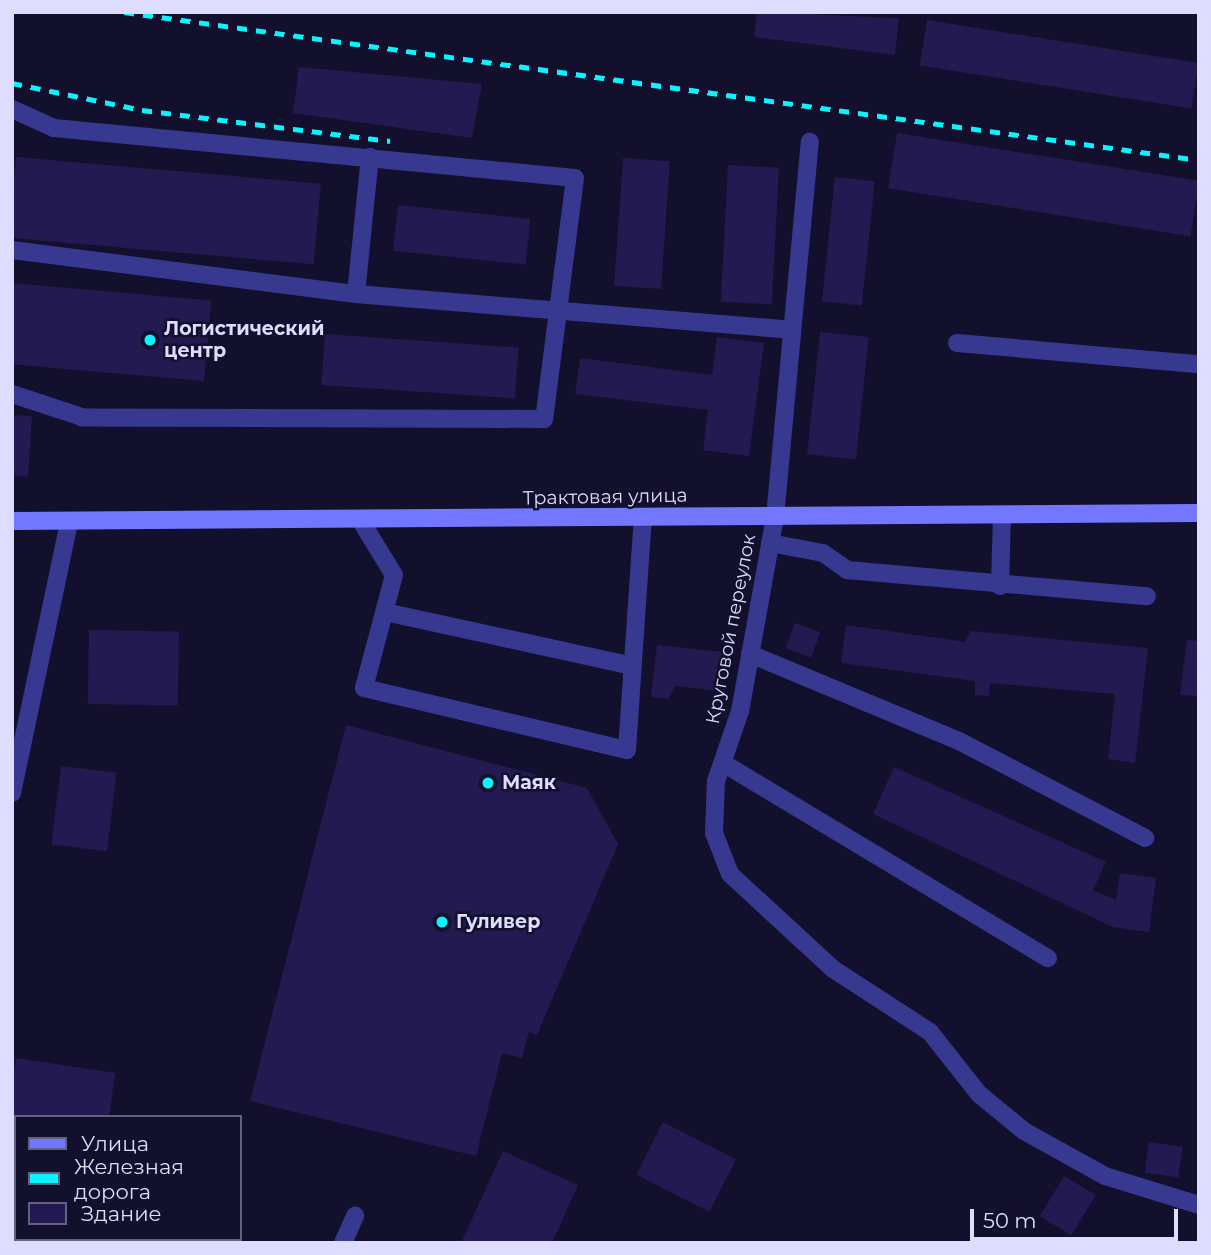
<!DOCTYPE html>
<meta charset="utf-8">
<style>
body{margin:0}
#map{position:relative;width:1211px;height:1255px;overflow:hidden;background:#13102e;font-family:Montserrat,sans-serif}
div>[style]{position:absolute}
.building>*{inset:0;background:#221a50;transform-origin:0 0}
.service>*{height:18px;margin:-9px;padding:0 9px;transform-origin:9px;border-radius:9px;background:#373990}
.minor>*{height:18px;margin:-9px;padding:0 9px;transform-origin:9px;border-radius:9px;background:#373990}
.secondary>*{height:18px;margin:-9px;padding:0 9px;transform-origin:9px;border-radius:9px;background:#7377ff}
.rail>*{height:5px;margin-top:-2.5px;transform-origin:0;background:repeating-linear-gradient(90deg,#08f4ff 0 10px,transparent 0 19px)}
.dots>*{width:19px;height:19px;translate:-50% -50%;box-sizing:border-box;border:4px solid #13102e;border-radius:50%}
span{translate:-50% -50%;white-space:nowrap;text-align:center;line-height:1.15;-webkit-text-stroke:5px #13102e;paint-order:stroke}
.poi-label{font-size:19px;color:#dedcff;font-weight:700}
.left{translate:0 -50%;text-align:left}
.street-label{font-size:19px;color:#dedcff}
.frame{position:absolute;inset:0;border:14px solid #dedcff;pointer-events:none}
.legend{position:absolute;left:14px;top:1115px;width:228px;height:126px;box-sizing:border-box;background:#13102e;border:2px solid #646282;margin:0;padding:9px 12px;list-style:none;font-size:21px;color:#dedcff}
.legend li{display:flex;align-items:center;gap:14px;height:35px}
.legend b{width:35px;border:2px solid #646282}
.scale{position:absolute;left:970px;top:1209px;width:208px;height:32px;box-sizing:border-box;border:4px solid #dedcff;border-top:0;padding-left:9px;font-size:21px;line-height:24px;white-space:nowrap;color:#dedcff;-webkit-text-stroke:5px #13102e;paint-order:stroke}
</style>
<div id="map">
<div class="building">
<div style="clip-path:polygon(757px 12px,899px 18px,895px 55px,754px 37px)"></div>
<div style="left:927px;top:20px;width:275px;height:46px;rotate:9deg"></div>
<div style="clip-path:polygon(299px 67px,482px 84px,472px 138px,293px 113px)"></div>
<div style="left:897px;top:133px;width:306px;height:56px;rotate:9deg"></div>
<div style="left:16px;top:157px;width:306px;height:81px;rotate:5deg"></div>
<div style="left:623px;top:158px;width:47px;height:128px;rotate:4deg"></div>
<div style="left:728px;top:165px;width:51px;height:137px;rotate:3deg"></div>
<div style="left:835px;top:177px;width:40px;height:125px;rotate:6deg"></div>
<div style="left:398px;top:205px;width:133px;height:46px;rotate:6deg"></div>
<div style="left:12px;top:283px;width:200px;height:81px;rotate:5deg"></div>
<div style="left:820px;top:332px;width:49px;height:123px;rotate:6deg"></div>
<div style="left:325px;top:334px;width:194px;height:51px;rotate:4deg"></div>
<div style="clip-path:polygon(717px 337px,764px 343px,749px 456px,703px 450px,708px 410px,575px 394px,580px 358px,712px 375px)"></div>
<div style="clip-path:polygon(12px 415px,32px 416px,28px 477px,12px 475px)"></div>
<div style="left:795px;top:623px;width:27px;height:27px;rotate:20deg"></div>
<div style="clip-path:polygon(846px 625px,965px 642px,970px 631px,1148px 648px,1135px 763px,1108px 759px,1115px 694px,990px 683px,989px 696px,975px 695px,975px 681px,841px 663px)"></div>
<div style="left:89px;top:630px;width:90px;height:74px;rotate:1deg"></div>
<div style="clip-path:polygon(1187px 640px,1199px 641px,1199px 696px,1180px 695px)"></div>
<div style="clip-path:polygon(657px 645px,724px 652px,720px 691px,675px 686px,668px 699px,651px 697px)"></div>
<div style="clip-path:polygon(346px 725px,587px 788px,618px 844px,537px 1035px,529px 1032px,522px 1058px,502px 1053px,476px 1156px,250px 1101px)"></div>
<div style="left:61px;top:766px;width:56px;height:79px;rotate:7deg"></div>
<div style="clip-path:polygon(894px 767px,1106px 862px,1093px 890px,1116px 900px,1120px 873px,1156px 878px,1149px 932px,1113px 927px,873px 814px)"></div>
<div style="clip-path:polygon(16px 1058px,115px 1073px,109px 1117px,16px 1117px,16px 1221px,12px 1083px)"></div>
<div style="left:663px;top:1122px;width:82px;height:59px;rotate:27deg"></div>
<div style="left:1149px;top:1142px;width:34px;height:31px;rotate:8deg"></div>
<div style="clip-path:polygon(503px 1151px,578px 1185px,552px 1243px,461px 1243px)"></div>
<div style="left:1064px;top:1176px;width:37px;height:47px;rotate:31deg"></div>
</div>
<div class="service">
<div style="left:12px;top:109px;width:46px;rotate:24.3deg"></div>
<div style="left:54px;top:128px;width:523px;rotate:5.48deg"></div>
<div style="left:575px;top:178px;width:243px;rotate:97.3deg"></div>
<div style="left:544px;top:419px;width:462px;rotate:-179.8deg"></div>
<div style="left:82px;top:417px;width:74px;rotate:-161.8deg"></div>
<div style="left:12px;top:250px;width:347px;rotate:7.3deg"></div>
<div style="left:356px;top:294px;width:437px;rotate:4.7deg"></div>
<div style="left:356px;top:294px;width:138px;rotate:-84.2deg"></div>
<div style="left:957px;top:343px;width:243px;rotate:5deg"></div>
<div style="left:775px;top:517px;width:377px;rotate:-84.7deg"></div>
<div style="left:361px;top:521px;width:63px;rotate:58.6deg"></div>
<div style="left:394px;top:575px;width:117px;rotate:104.9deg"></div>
<div style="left:364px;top:688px;width:270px;rotate:13.3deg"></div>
<div style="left:627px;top:750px;width:233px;rotate:-86.1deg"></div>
<div style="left:770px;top:543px;width:54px;rotate:10.7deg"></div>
<div style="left:823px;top:553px;width:29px;rotate:35deg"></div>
<div style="left:847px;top:570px;width:301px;rotate:5deg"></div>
<div style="left:1000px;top:586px;width:71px;rotate:-88.4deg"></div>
<div style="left:385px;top:612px;width:253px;rotate:12.3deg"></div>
<div style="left:750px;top:654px;width:226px;rotate:22.6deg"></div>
<div style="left:959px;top:741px;width:210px;rotate:27.5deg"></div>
<div style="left:723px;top:763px;width:379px;rotate:31deg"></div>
<div style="left:343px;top:1243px;width:30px;rotate:-66deg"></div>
</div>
<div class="minor">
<div style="left:775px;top:517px;width:197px;rotate:100.2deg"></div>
<div style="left:740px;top:711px;width:74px;rotate:108.9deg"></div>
<div style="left:716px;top:781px;width:52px;rotate:92.2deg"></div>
<div style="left:714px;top:833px;width:44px;rotate:68.7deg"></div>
<div style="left:730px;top:874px;width:140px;rotate:42.7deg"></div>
<div style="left:833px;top:969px;width:116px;rotate:33deg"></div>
<div style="left:930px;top:1032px;width:79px;rotate:51.7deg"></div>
<div style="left:979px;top:1094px;width:58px;rotate:39.4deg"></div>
<div style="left:1024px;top:1131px;width:93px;rotate:29.1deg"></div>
<div style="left:1105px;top:1176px;width:98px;rotate:17.1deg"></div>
<div style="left:12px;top:793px;width:276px;rotate:-78.1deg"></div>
</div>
<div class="secondary">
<div style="left:12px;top:521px;width:1187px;rotate:-0.39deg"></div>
</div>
<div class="rail">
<div style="left:124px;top:12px;width:1085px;rotate:7.84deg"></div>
<div style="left:12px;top:83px;width:133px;rotate:11.7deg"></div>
<div style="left:142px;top:110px;width:250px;rotate:7.1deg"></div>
</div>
<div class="dots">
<div style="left:150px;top:340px;background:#08f4ff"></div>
<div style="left:488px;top:783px;background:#08f4ff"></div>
<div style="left:442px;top:922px;background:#08f4ff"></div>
</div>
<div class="poi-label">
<span class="left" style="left:164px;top:340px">Логистический<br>центр</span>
<span class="left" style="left:502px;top:783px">Маяк</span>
<span class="left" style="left:456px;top:922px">Гуливер</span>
</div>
<div class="street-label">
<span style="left:605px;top:497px;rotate:-1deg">Трактовая улица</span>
<span style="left:731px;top:629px;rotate:-79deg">Круговой переулок</span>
</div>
<div class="frame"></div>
<ul class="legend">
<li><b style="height:9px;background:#7377ff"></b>Улица</li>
<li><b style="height:9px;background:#08f4ff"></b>Железная дорога</li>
<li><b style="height:19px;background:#221a50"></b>Здание</li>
</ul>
<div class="scale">50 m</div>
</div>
